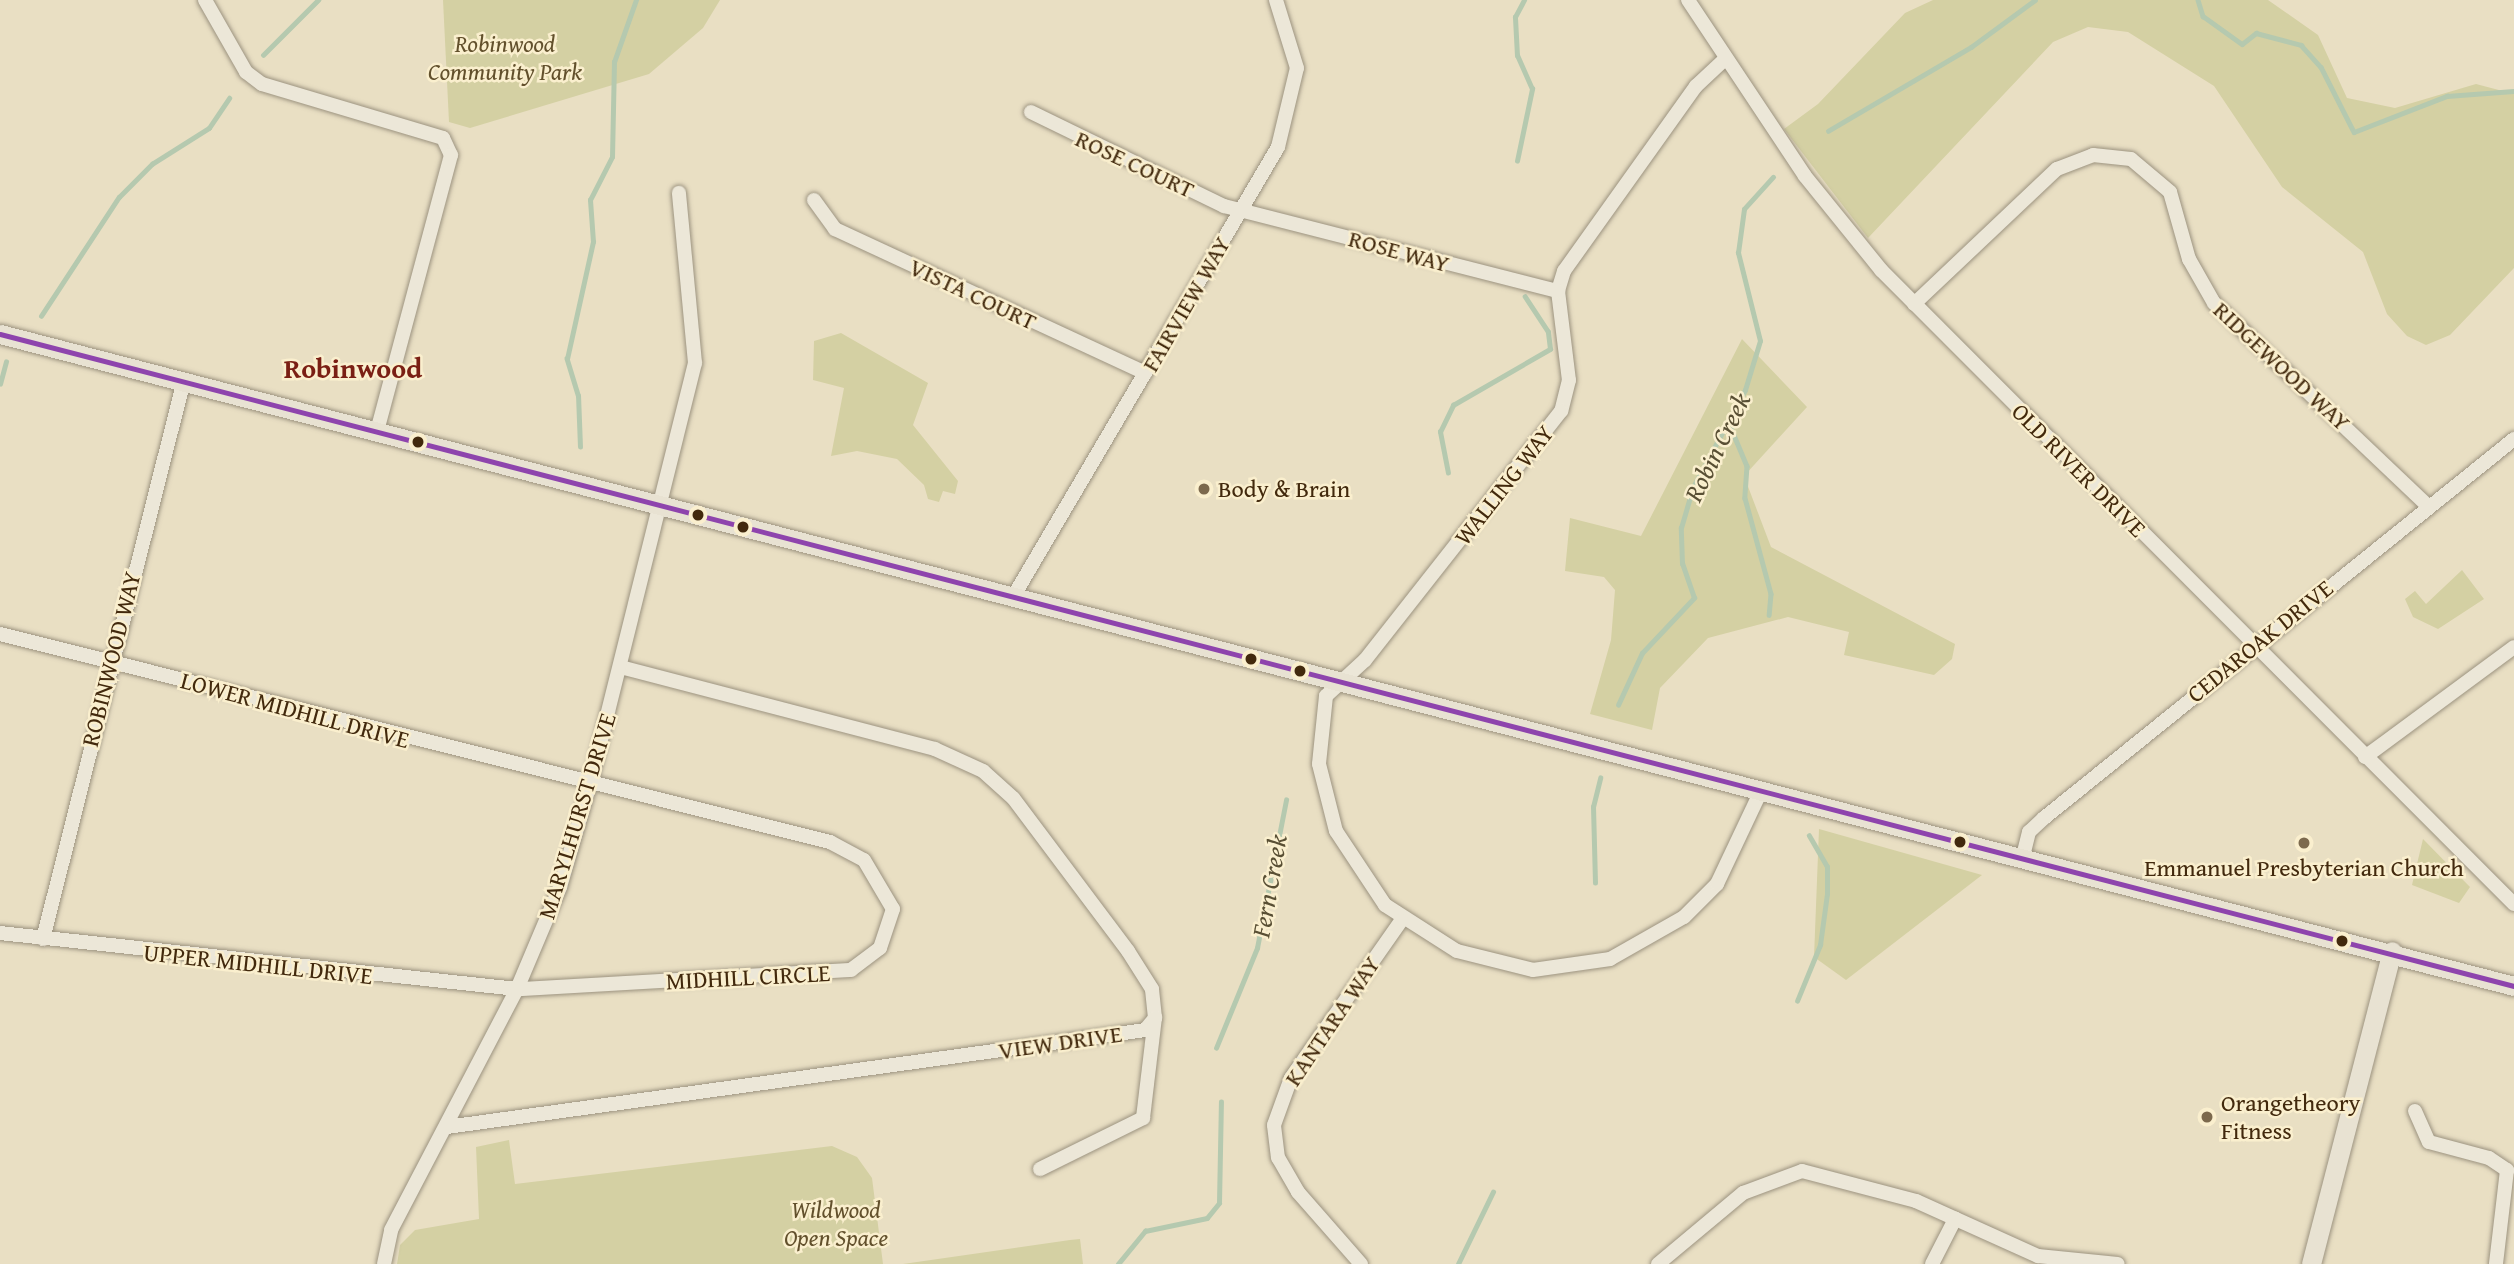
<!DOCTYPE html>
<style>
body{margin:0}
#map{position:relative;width:2514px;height:1264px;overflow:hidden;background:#e9dfc3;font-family:"Gentium Book Plus",serif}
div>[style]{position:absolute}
.green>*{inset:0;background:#d4d0a3}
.stream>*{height:4.5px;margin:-2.25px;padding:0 2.25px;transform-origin:2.25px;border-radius:2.25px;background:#b5c9af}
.roads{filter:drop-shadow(0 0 2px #9c9380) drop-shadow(0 0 2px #9c9380)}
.minor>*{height:14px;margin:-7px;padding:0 7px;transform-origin:7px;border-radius:7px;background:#ece7d8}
.major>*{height:19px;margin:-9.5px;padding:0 9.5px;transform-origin:9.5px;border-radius:9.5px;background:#e8e2d2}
.bus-1>*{height:5px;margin:-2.5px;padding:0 2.5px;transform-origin:2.5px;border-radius:2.5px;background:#8e44ad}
.dots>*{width:19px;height:19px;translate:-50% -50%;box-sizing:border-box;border:4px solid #faefce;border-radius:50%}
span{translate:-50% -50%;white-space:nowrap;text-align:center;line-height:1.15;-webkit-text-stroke:5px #faefce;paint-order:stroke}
.park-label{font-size:24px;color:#62502c;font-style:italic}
.street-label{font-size:24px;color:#42290d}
.poi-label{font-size:24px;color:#42290d}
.left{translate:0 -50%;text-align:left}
.water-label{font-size:26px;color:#594f34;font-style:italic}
.quarter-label{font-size:28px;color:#7a1f14;font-weight:700}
</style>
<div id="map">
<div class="green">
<div style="clip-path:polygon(443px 0,720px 0,703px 28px,649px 74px,470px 128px,449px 122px)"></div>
<div style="clip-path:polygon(1933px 0,2268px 0,2318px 35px,2347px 98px,2395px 108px,2476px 84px,2514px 94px,2514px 268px,2450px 335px,2426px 345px,2407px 336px,2387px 314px,2363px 252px,2282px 187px,2214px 86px,2128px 32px,2088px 27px,2053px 42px,1868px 238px,1784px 129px,1818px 104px,1905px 13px)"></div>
<div style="clip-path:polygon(841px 333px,928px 383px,913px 425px,958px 481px,955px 494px,943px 491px,939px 502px,928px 499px,924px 485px,897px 459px,857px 451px,831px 456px,844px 388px,813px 380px,814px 341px)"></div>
<div style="clip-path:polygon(1742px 339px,1807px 407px,1744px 476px,1771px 547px,1955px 644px,1952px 659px,1934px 675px,1844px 655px,1849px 632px,1788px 617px,1708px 638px,1660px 688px,1652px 730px,1590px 714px,1611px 640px,1615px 590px,1604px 577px,1565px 571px,1570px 518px,1641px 536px)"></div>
<div style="clip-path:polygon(2462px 570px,2484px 599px,2438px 629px,2413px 617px,2405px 599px,2415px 591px,2426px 604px)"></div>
<div style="clip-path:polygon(1819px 829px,1982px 875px,1846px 980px,1814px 957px)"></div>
<div style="clip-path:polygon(2423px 839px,2470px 887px,2459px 903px,2412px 885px)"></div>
<div style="clip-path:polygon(509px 1140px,515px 1184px,832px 1146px,857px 1157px,872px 1178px,883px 1264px,397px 1264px,400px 1245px,415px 1230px,479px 1219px,476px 1147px)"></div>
<div style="clip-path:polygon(1080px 1239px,1083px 1264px,903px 1264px,1070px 1240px)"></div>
</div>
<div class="stream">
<div style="left:2198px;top:0;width:17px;rotate:73deg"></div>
<div style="left:2203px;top:16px;width:48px;rotate:35.7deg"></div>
<div style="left:2242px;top:44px;width:18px;rotate:-38deg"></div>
<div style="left:2256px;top:33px;width:47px;rotate:14.9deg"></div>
<div style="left:2301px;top:45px;width:30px;rotate:48deg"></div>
<div style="left:2321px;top:67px;width:73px;rotate:63.1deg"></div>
<div style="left:2354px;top:132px;width:100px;rotate:-21.2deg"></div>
<div style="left:2447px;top:96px;width:67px;rotate:-4.3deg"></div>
<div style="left:263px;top:55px;width:78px;rotate:-45deg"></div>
<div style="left:1828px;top:131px;width:166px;rotate:-30.4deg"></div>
<div style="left:1971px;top:47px;width:79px;rotate:-36.3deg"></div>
<div style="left:1517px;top:161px;width:74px;rotate:-78.2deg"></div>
<div style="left:1532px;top:89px;width:36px;rotate:-114deg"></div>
<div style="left:1517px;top:56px;width:39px;rotate:-93deg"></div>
<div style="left:1515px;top:17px;width:19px;rotate:-62deg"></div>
<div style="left:41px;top:316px;width:142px;rotate:-56.8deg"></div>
<div style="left:119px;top:197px;width:47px;rotate:-45deg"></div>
<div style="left:152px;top:164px;width:67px;rotate:-32.3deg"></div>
<div style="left:209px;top:128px;width:36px;rotate:-56deg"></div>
<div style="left:0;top:384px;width:23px;rotate:-75deg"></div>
<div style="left:1728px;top:421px;width:49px;rotate:67.1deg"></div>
<div style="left:1747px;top:466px;width:32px;rotate:94deg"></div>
<div style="left:1745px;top:498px;width:99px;rotate:74.8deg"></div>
<div style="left:1771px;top:594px;width:21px;rotate:95deg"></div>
<div style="left:580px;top:447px;width:51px;rotate:-92.2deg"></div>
<div style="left:578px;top:396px;width:39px;rotate:-107deg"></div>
<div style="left:567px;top:359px;width:120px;rotate:-77.5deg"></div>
<div style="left:593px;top:242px;width:42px;rotate:-94.1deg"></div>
<div style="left:590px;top:200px;width:48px;rotate:-62.9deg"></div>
<div style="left:612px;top:157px;width:95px;rotate:-88.8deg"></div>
<div style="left:614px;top:62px;width:66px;rotate:-70.5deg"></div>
<div style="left:1448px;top:473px;width:42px;rotate:-101deg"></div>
<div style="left:1440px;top:432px;width:30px;rotate:-64deg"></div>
<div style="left:1453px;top:405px;width:112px;rotate:-30deg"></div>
<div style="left:1550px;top:349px;width:17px;rotate:-97deg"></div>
<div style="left:1548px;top:332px;width:42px;rotate:-123.3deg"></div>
<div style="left:1618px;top:705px;width:57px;rotate:-65.2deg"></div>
<div style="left:1642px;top:653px;width:76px;rotate:-46.6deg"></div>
<div style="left:1694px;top:598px;width:36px;rotate:-109deg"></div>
<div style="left:1682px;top:564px;width:36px;rotate:-92deg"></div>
<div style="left:1681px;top:528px;width:43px;rotate:-73.7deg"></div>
<div style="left:1693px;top:487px;width:110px;rotate:-61.8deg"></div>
<div style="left:1745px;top:390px;width:51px;rotate:-73deg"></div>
<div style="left:1760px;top:341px;width:91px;rotate:-104deg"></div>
<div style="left:1738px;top:253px;width:44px;rotate:-82.2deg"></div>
<div style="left:1744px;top:209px;width:43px;rotate:-47.8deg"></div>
<div style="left:1595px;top:883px;width:76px;rotate:-91.5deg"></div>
<div style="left:1593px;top:807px;width:30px;rotate:-76deg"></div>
<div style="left:1797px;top:1001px;width:61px;rotate:-67.7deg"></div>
<div style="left:1820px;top:945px;width:51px;rotate:-82.2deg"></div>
<div style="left:1827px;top:894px;width:27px;rotate:-90deg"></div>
<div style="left:1827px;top:867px;width:36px;rotate:-120deg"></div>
<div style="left:1216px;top:1048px;width:108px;rotate:-67.7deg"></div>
<div style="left:1257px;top:948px;width:151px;rotate:-78.9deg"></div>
<div style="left:1118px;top:1264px;width:43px;rotate:-50.7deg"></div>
<div style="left:1145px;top:1231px;width:63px;rotate:-11.8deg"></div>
<div style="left:1207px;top:1218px;width:19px;rotate:-51deg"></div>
<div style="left:1219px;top:1203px;width:101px;rotate:-88.9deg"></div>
<div style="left:1458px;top:1264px;width:80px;rotate:-64.1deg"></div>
</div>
<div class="roads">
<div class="minor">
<div style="left:205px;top:0;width:83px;rotate:60.3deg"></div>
<div style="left:246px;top:72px;width:20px;rotate:37deg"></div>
<div style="left:262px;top:84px;width:189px;rotate:16.6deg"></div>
<div style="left:443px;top:138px;width:19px;rotate:65deg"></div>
<div style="left:451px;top:155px;width:286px;rotate:105deg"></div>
<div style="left:1688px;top:0;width:211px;rotate:56.4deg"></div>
<div style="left:1805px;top:176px;width:121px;rotate:51deg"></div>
<div style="left:1881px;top:270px;width:896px;rotate:45.05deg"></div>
<div style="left:1725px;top:59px;width:40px;rotate:137deg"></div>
<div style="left:1696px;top:86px;width:227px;rotate:125.5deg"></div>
<div style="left:1564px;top:271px;width:21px;rotate:107deg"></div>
<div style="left:1558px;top:291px;width:90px;rotate:83deg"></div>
<div style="left:1569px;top:380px;width:32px;rotate:104deg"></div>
<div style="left:1561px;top:411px;width:317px;rotate:128.2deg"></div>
<div style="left:1365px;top:660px;width:53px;rotate:137.3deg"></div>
<div style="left:1326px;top:696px;width:68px;rotate:95.9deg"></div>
<div style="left:1319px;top:764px;width:69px;rotate:75.8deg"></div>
<div style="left:1336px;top:831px;width:89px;rotate:56.5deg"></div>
<div style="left:1385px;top:905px;width:85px;rotate:32.6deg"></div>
<div style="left:1457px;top:951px;width:78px;rotate:14deg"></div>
<div style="left:1533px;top:970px;width:78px;rotate:-8.1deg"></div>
<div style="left:1610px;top:959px;width:85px;rotate:-29.6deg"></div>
<div style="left:1684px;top:917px;width:47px;rotate:-45deg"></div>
<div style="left:1717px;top:884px;width:103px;rotate:-64.7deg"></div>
<div style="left:1031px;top:112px;width:215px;rotate:26deg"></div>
<div style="left:1224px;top:206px;width:345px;rotate:14.3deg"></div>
<div style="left:814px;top:200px;width:36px;rotate:54deg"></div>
<div style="left:835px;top:229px;width:342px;rotate:24.9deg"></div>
<div style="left:1914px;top:304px;width:197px;rotate:-43.4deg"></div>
<div style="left:2057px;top:169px;width:39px;rotate:-21deg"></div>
<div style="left:2093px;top:155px;width:38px;rotate:6deg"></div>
<div style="left:2131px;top:159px;width:51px;rotate:40.2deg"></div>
<div style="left:2170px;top:192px;width:70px;rotate:74.2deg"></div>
<div style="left:2189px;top:259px;width:51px;rotate:60.4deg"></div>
<div style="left:2214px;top:303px;width:295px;rotate:43.5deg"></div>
<div style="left:1016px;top:592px;width:516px;rotate:-59.51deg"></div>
<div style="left:1278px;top:147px;width:81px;rotate:-76.5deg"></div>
<div style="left:1297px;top:68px;width:71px;rotate:-107.2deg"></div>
<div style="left:0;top:634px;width:856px;rotate:14.07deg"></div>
<div style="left:830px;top:842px;width:38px;rotate:28deg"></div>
<div style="left:864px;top:860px;width:57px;rotate:59.4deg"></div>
<div style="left:893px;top:909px;width:41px;rotate:108.4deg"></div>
<div style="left:880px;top:948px;width:36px;rotate:143deg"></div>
<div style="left:851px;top:970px;width:335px;rotate:176.7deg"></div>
<div style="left:517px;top:989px;width:520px;rotate:-173.82deg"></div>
<div style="left:2365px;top:757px;width:185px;rotate:-36.4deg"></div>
<div style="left:2023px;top:856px;width:25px;rotate:-76deg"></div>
<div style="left:2029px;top:832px;width:21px;rotate:-43deg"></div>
<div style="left:2044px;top:818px;width:604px;rotate:-38.88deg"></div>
<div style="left:43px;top:939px;width:577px;rotate:-75.84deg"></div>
<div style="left:2415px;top:1111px;width:34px;rotate:66deg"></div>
<div style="left:2429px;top:1142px;width:62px;rotate:14.9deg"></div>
<div style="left:2489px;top:1158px;width:22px;rotate:34deg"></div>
<div style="left:2507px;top:1170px;width:95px;rotate:96.7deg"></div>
<div style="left:447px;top:1127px;width:705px;rotate:-7.91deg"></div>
<div style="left:1145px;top:1030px;width:16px;rotate:-50deg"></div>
<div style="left:1155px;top:1018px;width:29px;rotate:-96deg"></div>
<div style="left:1152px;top:989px;width:45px;rotate:-122.3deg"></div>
<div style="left:1128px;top:951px;width:191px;rotate:-126.9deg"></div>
<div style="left:1013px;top:798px;width:40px;rotate:-138deg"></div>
<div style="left:983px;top:771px;width:53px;rotate:-155.4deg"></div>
<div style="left:935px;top:749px;width:325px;rotate:-165.4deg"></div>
<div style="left:1040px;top:1169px;width:115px;rotate:-26.3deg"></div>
<div style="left:1143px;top:1118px;width:101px;rotate:-83.2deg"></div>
<div style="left:384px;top:1264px;width:35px;rotate:-78deg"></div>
<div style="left:391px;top:1230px;width:272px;rotate:-62.4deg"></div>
<div style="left:517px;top:989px;width:111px;rotate:-67.1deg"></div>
<div style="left:560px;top:887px;width:107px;rotate:-73.8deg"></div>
<div style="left:590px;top:784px;width:434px;rotate:-76deg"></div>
<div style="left:695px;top:363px;width:171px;rotate:-95.4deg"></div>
<div style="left:1361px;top:1264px;width:96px;rotate:-131.2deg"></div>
<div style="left:1298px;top:1192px;width:39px;rotate:-120deg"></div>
<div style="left:1278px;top:1158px;width:33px;rotate:-97deg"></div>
<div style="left:1274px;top:1125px;width:50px;rotate:-70.1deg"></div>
<div style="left:1291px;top:1078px;width:192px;rotate:-55deg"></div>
<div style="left:1658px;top:1264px;width:111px;rotate:-39.9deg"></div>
<div style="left:1743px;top:1193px;width:63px;rotate:-20.4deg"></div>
<div style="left:1802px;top:1171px;width:118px;rotate:14.7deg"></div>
<div style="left:1916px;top:1201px;width:134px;rotate:24.3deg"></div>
<div style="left:2038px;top:1256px;width:80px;rotate:5.7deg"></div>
<div style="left:1932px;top:1264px;width:51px;rotate:-62.9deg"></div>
</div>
<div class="major">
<div style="left:0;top:334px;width:2597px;rotate:14.54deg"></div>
<div style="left:2311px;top:1264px;width:323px;rotate:-75.5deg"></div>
</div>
</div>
<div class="bus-1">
<div style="left:0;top:334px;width:2597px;rotate:14.54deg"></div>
</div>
<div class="dots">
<div style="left:418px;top:442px;background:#42290d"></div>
<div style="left:1204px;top:489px;background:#7c694d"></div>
<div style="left:698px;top:515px;background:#42290d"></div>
<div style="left:743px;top:527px;background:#42290d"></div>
<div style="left:1251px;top:659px;background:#42290d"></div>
<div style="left:1300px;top:671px;background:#42290d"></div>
<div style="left:1960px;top:842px;background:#42290d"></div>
<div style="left:2304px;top:843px;background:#7c694d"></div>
<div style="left:2342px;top:941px;background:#42290d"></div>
<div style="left:2207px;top:1117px;background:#7c694d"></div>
</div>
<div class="park-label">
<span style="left:505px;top:58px">Robinwood<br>Community Park</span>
<span style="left:836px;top:1224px">Wildwood<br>Open Space</span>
</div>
<div class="street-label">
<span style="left:1135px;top:164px;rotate:25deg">ROSE COURT</span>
<span style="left:1399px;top:251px;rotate:15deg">ROSE WAY</span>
<span style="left:973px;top:294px;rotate:25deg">VISTA COURT</span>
<span style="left:1186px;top:304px;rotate:-60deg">FAIRVIEW WAY</span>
<span style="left:2282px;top:366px;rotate:43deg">RIDGEWOOD WAY</span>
<span style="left:2079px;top:470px;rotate:45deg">OLD RIVER DRIVE</span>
<span style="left:1504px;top:485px;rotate:-52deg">WALLING WAY</span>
<span style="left:2260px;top:641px;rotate:-39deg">CEDAROAK DRIVE</span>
<span style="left:111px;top:659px;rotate:-76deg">ROBINWOOD WAY</span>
<span style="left:295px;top:710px;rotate:15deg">LOWER MIDHILL DRIVE</span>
<span style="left:577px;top:816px;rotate:-73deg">MARYLHURST DRIVE</span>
<span style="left:258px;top:964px;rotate:6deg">UPPER MIDHILL DRIVE</span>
<span style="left:748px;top:977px;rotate:-3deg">MIDHILL CIRCLE</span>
<span style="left:1332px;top:1021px;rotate:-56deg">KANTARA WAY</span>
<span style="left:1060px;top:1042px;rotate:-8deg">VIEW DRIVE</span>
</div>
<div class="poi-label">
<span class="left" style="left:1218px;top:489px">Body &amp; Brain</span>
<span style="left:2304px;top:868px">Emmanuel Presbyterian Church</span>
<span class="left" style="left:2221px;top:1117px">Orangetheory<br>Fitness</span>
</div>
<div class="water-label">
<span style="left:1717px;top:447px;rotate:-64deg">Robin Creek</span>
<span style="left:1269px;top:886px;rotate:-80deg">Fern Creek</span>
</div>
<div class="quarter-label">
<span style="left:353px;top:368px">Robinwood</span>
</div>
</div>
